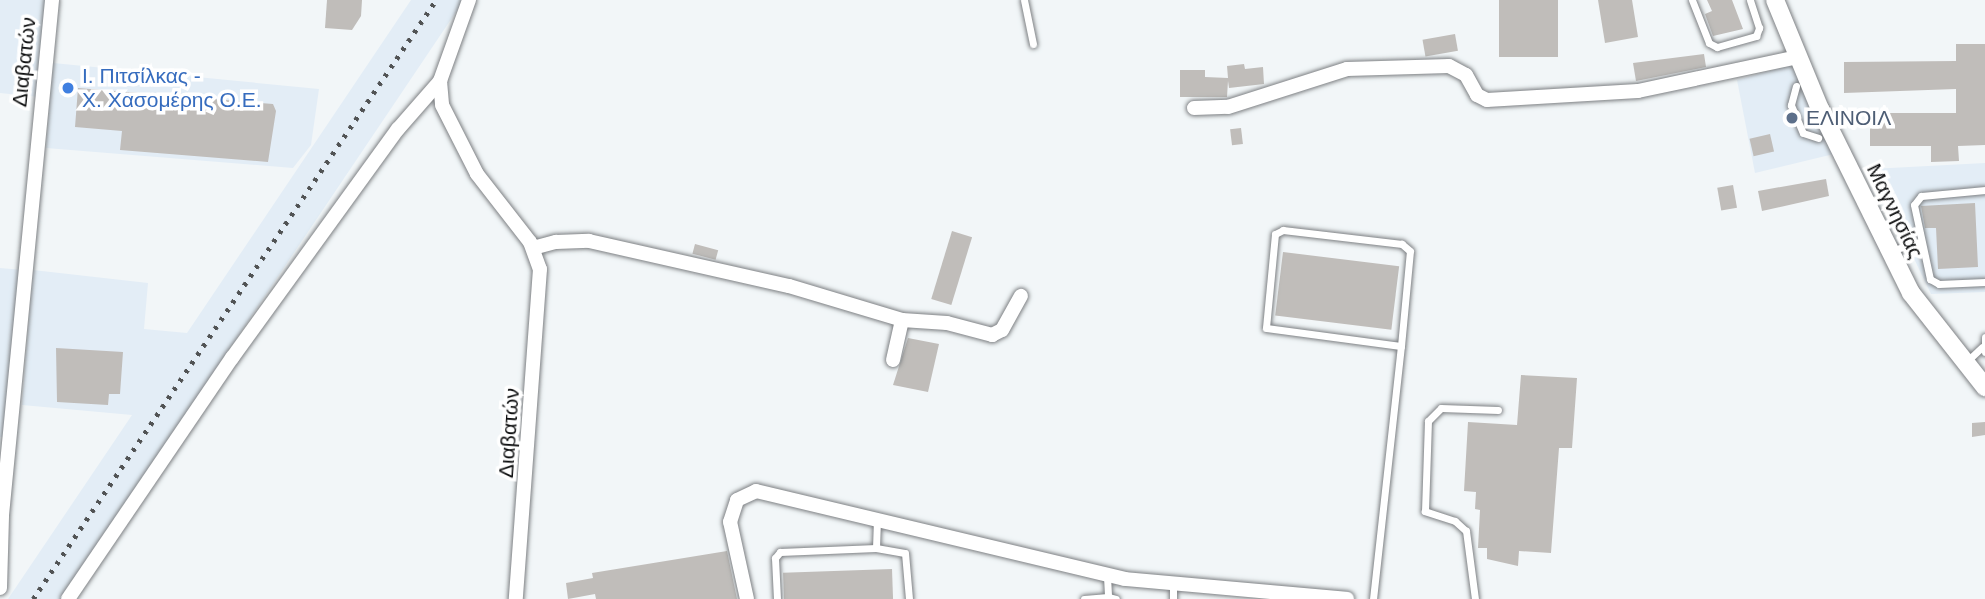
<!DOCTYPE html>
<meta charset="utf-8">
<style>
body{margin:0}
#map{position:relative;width:1985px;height:599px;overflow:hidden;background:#f2f6f8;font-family:Arial,sans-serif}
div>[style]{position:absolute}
.built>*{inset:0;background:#e3edf6}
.building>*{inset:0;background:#c0bdba;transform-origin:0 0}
.roads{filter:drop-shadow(0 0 2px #7d8083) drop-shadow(0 0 2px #7d8083)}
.service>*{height:7px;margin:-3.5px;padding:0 3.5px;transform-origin:3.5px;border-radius:3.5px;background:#fff}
.minor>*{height:14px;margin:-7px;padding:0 7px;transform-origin:7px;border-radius:7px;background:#fff}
.tertiary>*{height:18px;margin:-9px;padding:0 9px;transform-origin:9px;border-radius:9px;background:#fff}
.rail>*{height:4.5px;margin-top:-2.25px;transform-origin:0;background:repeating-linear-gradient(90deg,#515354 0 3.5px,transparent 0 10.5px)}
.dots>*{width:19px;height:19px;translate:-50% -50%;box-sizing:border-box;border:4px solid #fff;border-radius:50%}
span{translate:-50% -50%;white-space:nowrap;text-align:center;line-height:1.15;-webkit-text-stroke:7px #fff;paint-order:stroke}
.street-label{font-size:21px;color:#0c0d0e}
.shop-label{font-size:21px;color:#366cbe}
.left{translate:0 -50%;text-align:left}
.service-label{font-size:21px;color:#4e5e75}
</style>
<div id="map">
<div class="built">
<div style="clip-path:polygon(0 0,48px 0,39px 97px,0 93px)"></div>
<div style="clip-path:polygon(411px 0,464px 0,61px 599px,8px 599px,132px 415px,22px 405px,33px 270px,148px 283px,144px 329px,187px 333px)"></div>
<div style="clip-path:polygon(53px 63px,319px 89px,311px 145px,293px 168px,46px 148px)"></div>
<div style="clip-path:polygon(1798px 63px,1838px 153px,1755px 173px,1737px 80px)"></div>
<div style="clip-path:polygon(1985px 163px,1985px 292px,1931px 294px,1871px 169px)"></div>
<div style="clip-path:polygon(0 268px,23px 270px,5px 437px,0 437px)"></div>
</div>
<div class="building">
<div style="clip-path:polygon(327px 0,362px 0,361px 16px,352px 30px,325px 28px)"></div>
<div style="left:1499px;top:0;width:59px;height:57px"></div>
<div style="clip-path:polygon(1598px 0,1632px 0,1638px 37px,1605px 43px)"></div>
<div style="clip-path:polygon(1707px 0,1732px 0,1743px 29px,1713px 36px,1705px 14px,1712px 11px)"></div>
<div style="left:1455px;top:34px;width:17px;height:33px;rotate:80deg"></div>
<div style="clip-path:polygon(1956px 44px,1985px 44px,1985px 145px,1958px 146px,1959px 161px,1931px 162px,1931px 146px,1870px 146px,1870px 113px,1956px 113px,1956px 89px,1844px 93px,1844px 62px,1956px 61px)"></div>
<div style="clip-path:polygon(1704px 54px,1706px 67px,1636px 81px,1633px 63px)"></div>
<div style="clip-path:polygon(1244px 64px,1245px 69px,1263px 67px,1264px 84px,1229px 88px,1228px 81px,1227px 97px,1180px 97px,1180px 70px,1205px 70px,1205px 77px,1228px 78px,1227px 66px)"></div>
<div style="clip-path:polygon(78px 88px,273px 104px,276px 111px,268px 162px,120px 150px,122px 131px,75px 127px)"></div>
<div style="left:1241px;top:128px;width:16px;height:11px;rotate:83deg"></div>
<div style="left:1770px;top:134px;width:18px;height:21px;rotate:77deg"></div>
<div style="clip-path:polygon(1826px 179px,1829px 196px,1762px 211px,1758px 191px)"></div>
<div style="left:1733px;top:185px;width:23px;height:16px;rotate:80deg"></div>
<div style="clip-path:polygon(1975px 203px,1978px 267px,1938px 269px,1936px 228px,1925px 228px,1921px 206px)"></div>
<div style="left:952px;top:231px;width:21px;height:71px;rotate:17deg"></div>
<div style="left:695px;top:244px;width:24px;height:10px;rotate:15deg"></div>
<div style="left:1283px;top:252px;width:117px;height:64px;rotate:7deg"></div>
<div style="clip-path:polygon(908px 338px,939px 344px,928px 392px,893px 385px)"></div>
<div style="clip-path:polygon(56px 348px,123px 352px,120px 394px,109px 394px,108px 405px,57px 402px)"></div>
<div style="clip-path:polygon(1521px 375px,1577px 378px,1572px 448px,1559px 448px,1551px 553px,1519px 551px,1518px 566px,1487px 559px,1487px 548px,1478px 548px,1480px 510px,1475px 509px,1476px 492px,1464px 491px,1468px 422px,1517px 425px)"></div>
<div style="clip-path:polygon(1985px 422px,1985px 435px,1972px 437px,1972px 423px)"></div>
<div style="clip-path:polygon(727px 551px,737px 599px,596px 599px,595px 594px,568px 599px,566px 583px,593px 578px,592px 573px)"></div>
<div style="left:892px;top:569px;width:30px;height:109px;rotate:88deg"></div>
</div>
<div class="roads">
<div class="service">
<div style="left:1024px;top:0;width:45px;rotate:78.4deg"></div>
<div style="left:1692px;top:0;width:46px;rotate:68.4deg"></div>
<div style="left:1709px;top:43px;width:9px;rotate:27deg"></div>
<div style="left:1717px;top:47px;width:41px;rotate:-15.8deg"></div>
<div style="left:1756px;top:36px;width:9px;rotate:-69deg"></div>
<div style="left:1759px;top:28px;width:29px;rotate:-108deg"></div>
<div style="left:1796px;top:86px;width:20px;rotate:105deg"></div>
<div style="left:1791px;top:105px;width:30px;rotate:67deg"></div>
<div style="left:1803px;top:133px;width:16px;rotate:18deg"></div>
<div style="left:1985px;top:190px;width:64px;rotate:174.6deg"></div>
<div style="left:1921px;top:196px;width:11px;rotate:128deg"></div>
<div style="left:1914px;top:205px;width:76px;rotate:77.8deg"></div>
<div style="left:1930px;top:279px;width:10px;rotate:29deg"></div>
<div style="left:1939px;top:284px;width:46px;rotate:-2.5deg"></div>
<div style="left:1890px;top:251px;width:31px;rotate:-17deg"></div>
<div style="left:1985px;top:337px;width:15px;rotate:90deg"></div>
<div style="left:1965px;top:363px;width:23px;rotate:-43deg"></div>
<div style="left:876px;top:548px;width:29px;rotate:-88deg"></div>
<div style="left:1107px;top:576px;width:21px;rotate:87deg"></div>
<div style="left:1108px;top:597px;width:8px;rotate:14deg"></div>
<div style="left:1173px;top:583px;width:16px;rotate:90deg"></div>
<div style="left:777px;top:599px;width:41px;rotate:-92.8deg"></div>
<div style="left:775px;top:558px;width:8px;rotate:-50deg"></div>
<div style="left:780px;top:552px;width:96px;rotate:-2.4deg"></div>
<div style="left:876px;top:548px;width:29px;rotate:10deg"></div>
<div style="left:905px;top:553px;width:46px;rotate:85deg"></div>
<div style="left:1084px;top:599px;width:24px;rotate:-5deg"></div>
<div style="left:1373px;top:599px;width:255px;rotate:-83.7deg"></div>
<div style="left:1401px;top:346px;width:95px;rotate:-84.6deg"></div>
<div style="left:1410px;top:251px;width:11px;rotate:-139deg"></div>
<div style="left:1402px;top:244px;width:120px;rotate:-173.3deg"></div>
<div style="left:1283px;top:230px;width:9px;rotate:153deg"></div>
<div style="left:1275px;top:234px;width:94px;rotate:95.5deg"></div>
<div style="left:1266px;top:328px;width:136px;rotate:7.6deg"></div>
<div style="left:1475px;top:599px;width:69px;rotate:-97.5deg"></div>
<div style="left:1466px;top:531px;width:15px;rotate:-138deg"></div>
<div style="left:1455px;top:521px;width:32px;rotate:-162deg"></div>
<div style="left:1425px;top:511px;width:90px;rotate:-88.1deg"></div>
<div style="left:1428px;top:421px;width:18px;rotate:-45deg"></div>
<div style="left:1441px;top:408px;width:57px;rotate:2deg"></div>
</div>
<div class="minor">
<div style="left:469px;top:0;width:86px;rotate:109.7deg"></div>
<div style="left:440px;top:81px;width:24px;rotate:85deg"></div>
<div style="left:442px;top:105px;width:77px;rotate:63.1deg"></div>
<div style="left:477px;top:174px;width:86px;rotate:52.1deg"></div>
<div style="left:530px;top:242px;width:29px;rotate:70deg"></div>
<div style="left:540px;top:269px;width:331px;rotate:94.2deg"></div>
<div style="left:1194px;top:108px;width:34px;rotate:-2deg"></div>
<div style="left:1228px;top:107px;width:125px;rotate:-17.7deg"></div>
<div style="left:1347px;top:69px;width:102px;rotate:-1.7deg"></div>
<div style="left:1449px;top:66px;width:19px;rotate:28deg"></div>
<div style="left:1466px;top:75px;width:23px;rotate:61deg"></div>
<div style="left:1477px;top:95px;width:11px;rotate:27deg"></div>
<div style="left:1487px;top:100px;width:151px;rotate:-3.4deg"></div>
<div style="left:1638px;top:91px;width:164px;rotate:-12deg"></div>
<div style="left:533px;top:248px;width:24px;rotate:-15deg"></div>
<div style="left:556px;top:242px;width:33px;rotate:-2deg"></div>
<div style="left:589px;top:241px;width:205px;rotate:12.7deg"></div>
<div style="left:789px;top:286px;width:118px;rotate:16.7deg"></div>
<div style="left:902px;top:320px;width:45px;rotate:3.8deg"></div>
<div style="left:947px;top:323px;width:47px;rotate:14.9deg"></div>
<div style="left:992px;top:335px;width:11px;rotate:-27deg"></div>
<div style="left:1002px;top:330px;width:39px;rotate:-61deg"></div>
<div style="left:893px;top:360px;width:41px;rotate:-77.3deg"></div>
<div style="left:0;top:588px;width:73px;rotate:-88.4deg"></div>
<div style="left:2px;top:515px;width:517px;rotate:-84.45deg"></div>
<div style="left:68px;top:599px;width:292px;rotate:-55.8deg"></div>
<div style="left:232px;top:358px;width:283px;rotate:-54.1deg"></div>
<div style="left:398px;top:129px;width:64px;rotate:-48.8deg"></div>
<div style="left:747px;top:599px;width:79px;rotate:-102.4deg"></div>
<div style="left:730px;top:522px;width:23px;rotate:-72deg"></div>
<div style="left:737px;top:500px;width:21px;rotate:-25deg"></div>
<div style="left:756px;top:491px;width:379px;rotate:13.4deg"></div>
<div style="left:1125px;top:579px;width:223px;rotate:5.1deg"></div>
</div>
<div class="tertiary">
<div style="left:1775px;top:0;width:118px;rotate:67.6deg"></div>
<div style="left:1820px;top:109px;width:205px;rotate:63.7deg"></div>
<div style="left:1911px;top:293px;width:120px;rotate:51.8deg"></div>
</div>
</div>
<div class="rail">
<div style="left:33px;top:599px;width:722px;rotate:-56.07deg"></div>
</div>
<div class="dots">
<div style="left:68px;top:88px;background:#3f7fe0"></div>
<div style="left:1792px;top:118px;background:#5c6f8a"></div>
</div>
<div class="street-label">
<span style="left:24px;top:62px;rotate:-84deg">Διαβατών</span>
<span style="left:1895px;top:211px;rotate:64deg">Μαγνησίας</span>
<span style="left:509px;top:433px;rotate:-86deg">Διαβατών</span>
</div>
<div class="shop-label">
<span class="left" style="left:82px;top:88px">Ι. Πιτσίλκας -<br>Χ. Χασομέρης Ο.Ε.</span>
</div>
<div class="service-label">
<span class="left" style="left:1806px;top:118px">ΕΛΙΝΟΙΛ</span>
</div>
</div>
